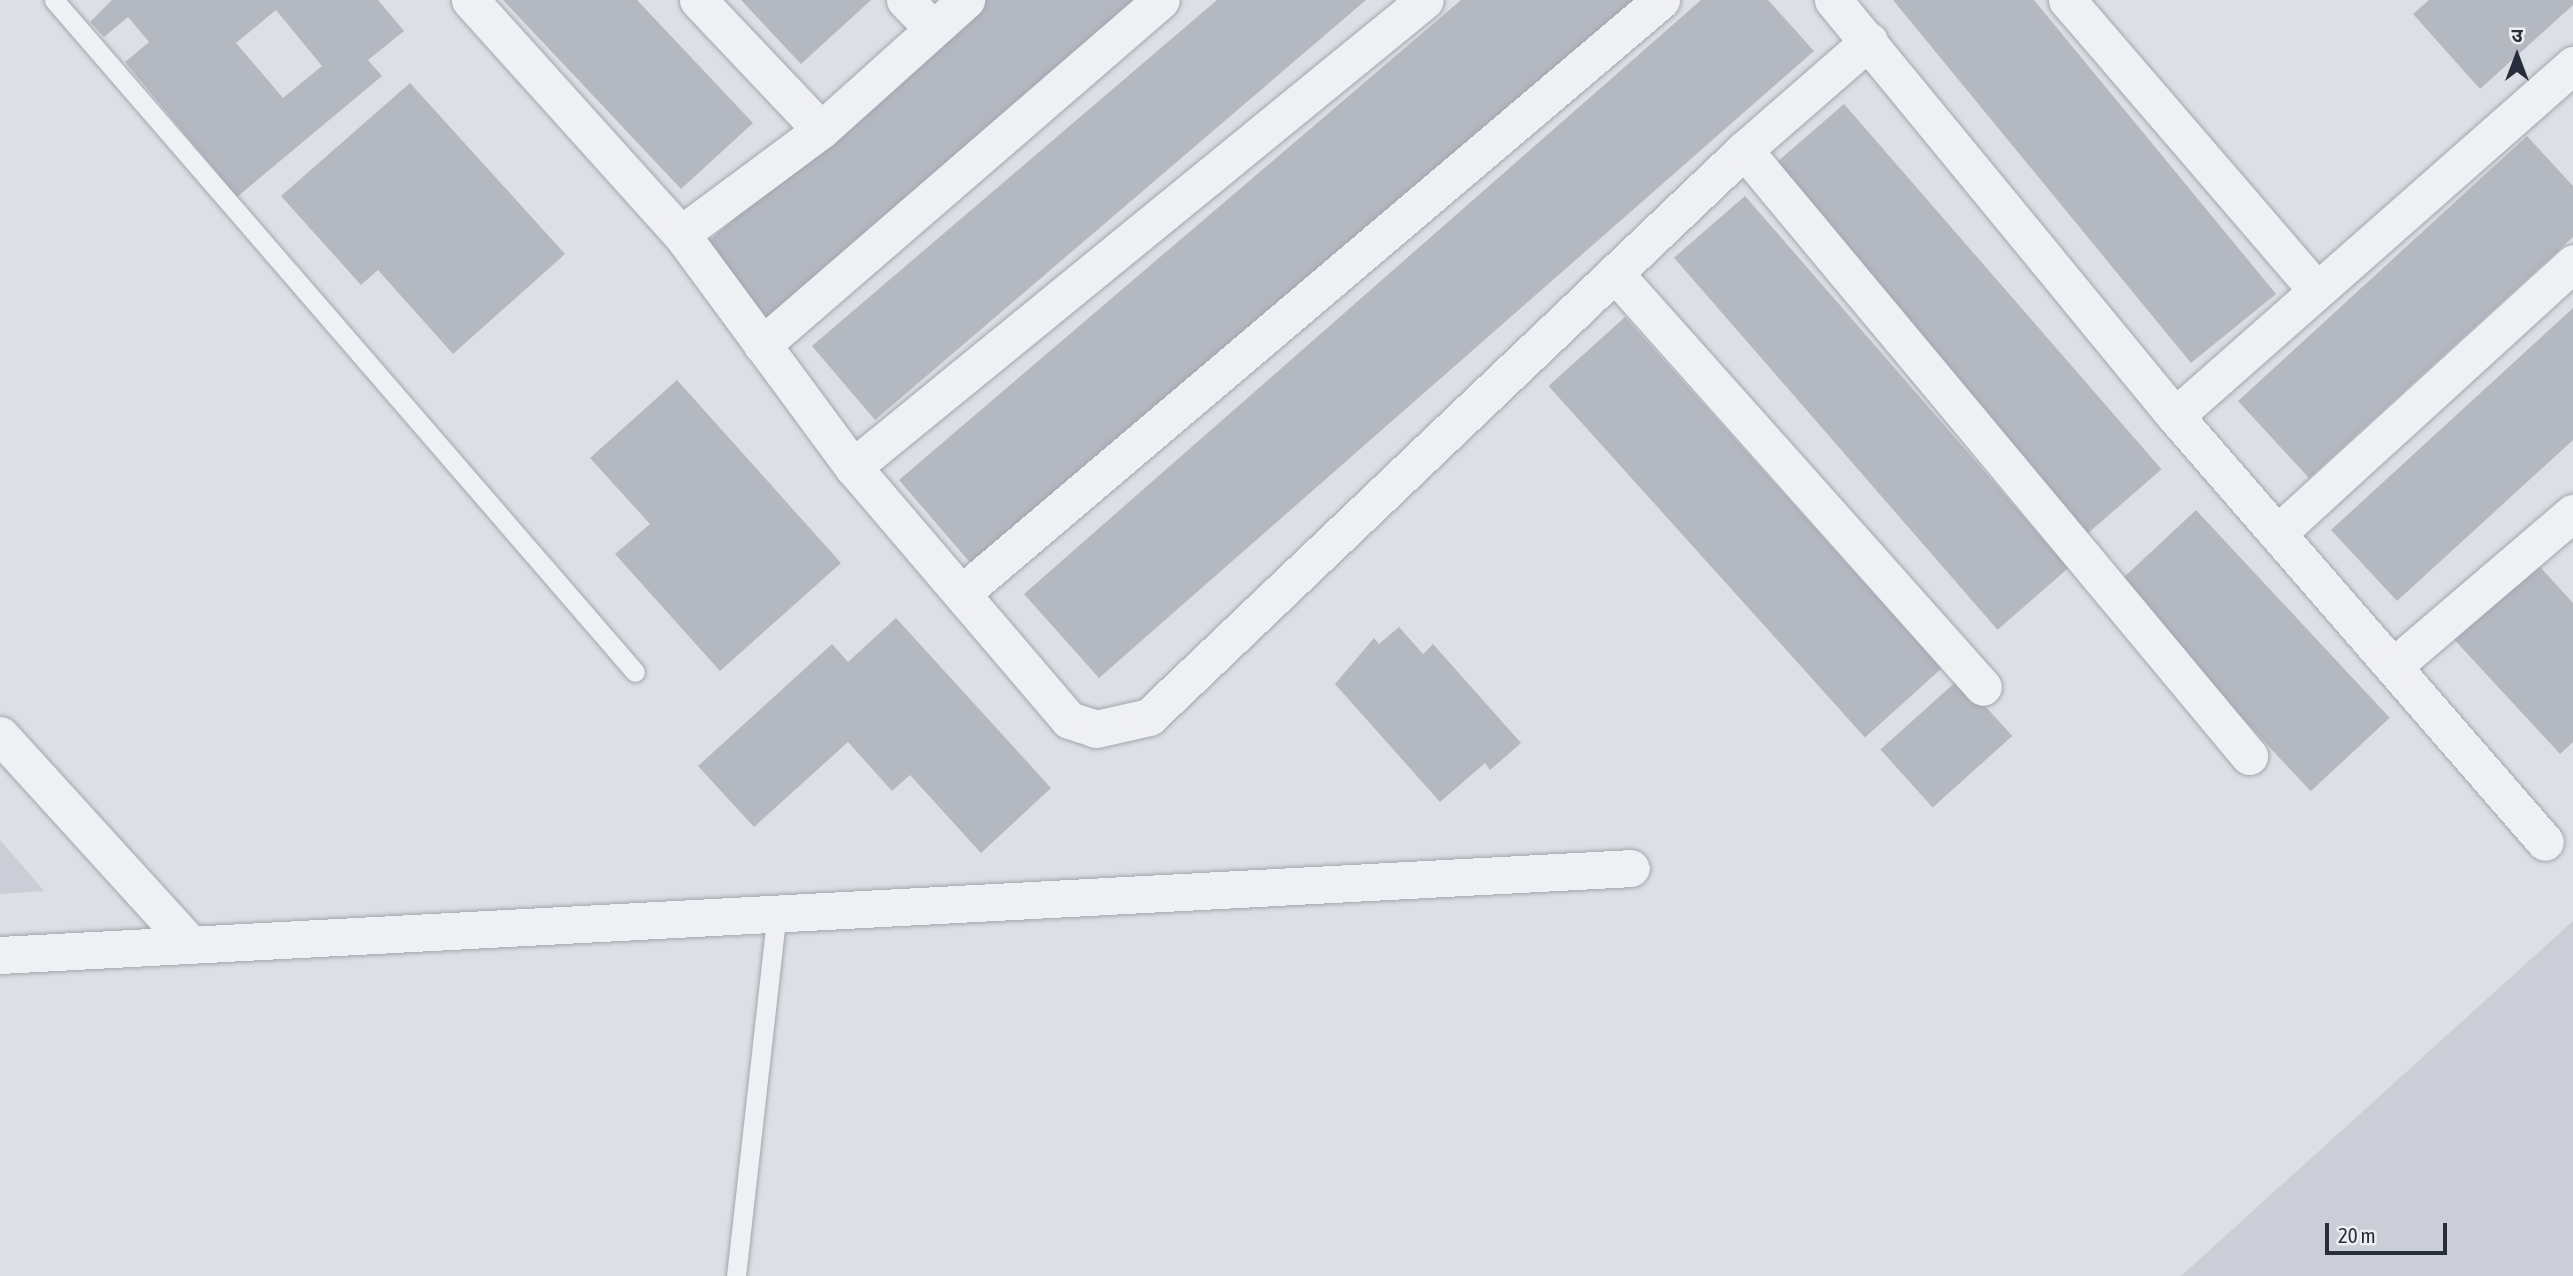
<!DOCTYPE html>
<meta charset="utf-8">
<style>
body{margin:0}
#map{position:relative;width:2573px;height:1276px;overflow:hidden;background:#dcdfe5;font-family:"Asap Condensed","Noto Sans Devanagari",sans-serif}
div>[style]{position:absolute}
.built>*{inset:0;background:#cbced6}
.building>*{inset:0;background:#b4b8c1;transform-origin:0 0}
.roads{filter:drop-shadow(0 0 2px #a2a6ae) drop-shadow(0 0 2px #a2a6ae)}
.lane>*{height:19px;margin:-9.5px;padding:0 9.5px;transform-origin:9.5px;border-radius:9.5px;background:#eff0f4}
.street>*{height:37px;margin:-18.5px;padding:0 18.5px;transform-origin:18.5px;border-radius:18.5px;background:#eff0f4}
span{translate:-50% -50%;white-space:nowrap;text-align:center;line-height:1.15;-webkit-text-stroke:7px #ebeef3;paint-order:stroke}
.north{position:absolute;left:2482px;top:21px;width:70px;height:70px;-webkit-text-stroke:5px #ebeef3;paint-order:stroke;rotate:0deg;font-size:19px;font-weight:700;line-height:28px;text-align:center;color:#272d3a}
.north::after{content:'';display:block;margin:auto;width:24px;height:32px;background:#272d3a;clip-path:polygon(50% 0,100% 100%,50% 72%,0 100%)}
.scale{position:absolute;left:2325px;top:1223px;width:122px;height:32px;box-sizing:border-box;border:4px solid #272d3a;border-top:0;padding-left:9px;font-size:21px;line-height:24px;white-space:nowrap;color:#272d3a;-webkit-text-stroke:5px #ebeef3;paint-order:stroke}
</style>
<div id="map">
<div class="built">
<div style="clip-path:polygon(0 840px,44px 891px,0 894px)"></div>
<div style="clip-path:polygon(2573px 921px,2573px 1276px,2181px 1276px)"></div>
</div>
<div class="building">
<div style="clip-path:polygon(evenodd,112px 0,378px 0,404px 31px,368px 60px,382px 76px,237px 197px,125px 62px,149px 42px,128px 17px,104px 37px,90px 22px,112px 0,276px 10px,322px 66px,283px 98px,236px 43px,276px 10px)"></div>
<div style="clip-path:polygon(503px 0,637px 0,753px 123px,681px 189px)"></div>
<div style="clip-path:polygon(741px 0,871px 0,801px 64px)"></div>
<div style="clip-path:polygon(987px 0,1143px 0,770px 323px,703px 246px)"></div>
<div style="clip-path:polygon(1217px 0,1366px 0,875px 420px,812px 346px)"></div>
<div style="clip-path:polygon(1461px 0,1637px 0,973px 566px,899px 480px)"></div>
<div style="clip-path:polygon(1701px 0,1768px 0,1814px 51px,1099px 678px,1024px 594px)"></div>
<div style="clip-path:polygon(1893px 0,2034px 0,2276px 294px,2191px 363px)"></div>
<div style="clip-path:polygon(2429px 0,2573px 0,2573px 5px,2480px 89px,2413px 14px)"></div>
<div style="clip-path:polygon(410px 83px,565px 254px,453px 354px,378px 270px,361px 285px,281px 196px)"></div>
<div style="left:1844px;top:104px;width:484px;height:98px;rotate:49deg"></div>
<div style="clip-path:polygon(2527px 136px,2573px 186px,2573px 237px,2309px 478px,2238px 401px)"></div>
<div style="left:1745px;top:196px;width:493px;height:94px;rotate:49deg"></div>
<div style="clip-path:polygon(2573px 308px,2573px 440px,2397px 601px,2331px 530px)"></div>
<div style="left:1625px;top:317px;width:473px;height:103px;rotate:48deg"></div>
<div style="clip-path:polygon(677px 380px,841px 563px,720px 671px,615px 554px,650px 524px,590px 458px)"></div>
<div style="left:2196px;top:510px;width:284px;height:108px;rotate:47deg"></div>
<div style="clip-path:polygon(2533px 559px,2573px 603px,2573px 742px,2560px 754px,2450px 635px)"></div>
<div style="clip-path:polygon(896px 618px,1051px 788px,981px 853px,910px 775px,892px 791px,848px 742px,754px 827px,698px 766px,832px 644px,848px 662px)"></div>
<div style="clip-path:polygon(1399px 627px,1423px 654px,1433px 644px,1521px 743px,1490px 770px,1485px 763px,1440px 802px,1335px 684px,1374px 638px,1379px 644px)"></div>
<div style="left:1960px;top:678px;width:78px;height:107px;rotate:48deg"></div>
</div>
<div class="roads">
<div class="lane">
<div style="left:54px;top:0;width:888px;rotate:49.15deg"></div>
<div style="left:736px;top:1276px;width:365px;rotate:-83.6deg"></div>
</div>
<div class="street">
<div style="left:470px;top:0;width:315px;rotate:48deg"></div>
<div style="left:681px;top:234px;width:290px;rotate:53.6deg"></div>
<div style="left:853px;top:467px;width:333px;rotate:49.5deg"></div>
<div style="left:1069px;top:720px;width:28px;rotate:18deg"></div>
<div style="left:1096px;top:729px;width:54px;rotate:-12.8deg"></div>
<div style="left:1149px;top:717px;width:822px;rotate:-43.62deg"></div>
<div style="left:1744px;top:150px;width:166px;rotate:-41.1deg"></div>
<div style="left:698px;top:0;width:179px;rotate:46.6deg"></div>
<div style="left:905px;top:0;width:40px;rotate:46deg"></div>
<div style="left:1833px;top:0;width:539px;rotate:50.58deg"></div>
<div style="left:2175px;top:416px;width:564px;rotate:49.02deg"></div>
<div style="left:2067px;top:0;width:380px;rotate:49.3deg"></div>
<div style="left:1744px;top:150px;width:789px;rotate:50.19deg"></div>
<div style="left:681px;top:234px;width:174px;rotate:-36.6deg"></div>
<div style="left:821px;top:130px;width:195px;rotate:-41.9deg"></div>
<div style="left:1617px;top:276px;width:550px;rotate:48.31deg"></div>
<div style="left:762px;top:345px;width:527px;rotate:-40.85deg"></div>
<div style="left:2175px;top:416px;width:531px;rotate:-41.41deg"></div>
<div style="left:853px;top:467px;width:738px;rotate:-39.23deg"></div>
<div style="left:2280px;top:531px;width:397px;rotate:-42.4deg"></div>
<div style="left:962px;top:593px;width:917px;rotate:-40.31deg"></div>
<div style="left:2396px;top:664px;width:233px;rotate:-40.5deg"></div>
<div style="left:0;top:735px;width:284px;rotate:47.7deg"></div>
<div style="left:0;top:955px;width:1633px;rotate:-3.05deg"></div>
</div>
</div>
<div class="north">उ</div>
<div class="scale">20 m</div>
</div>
